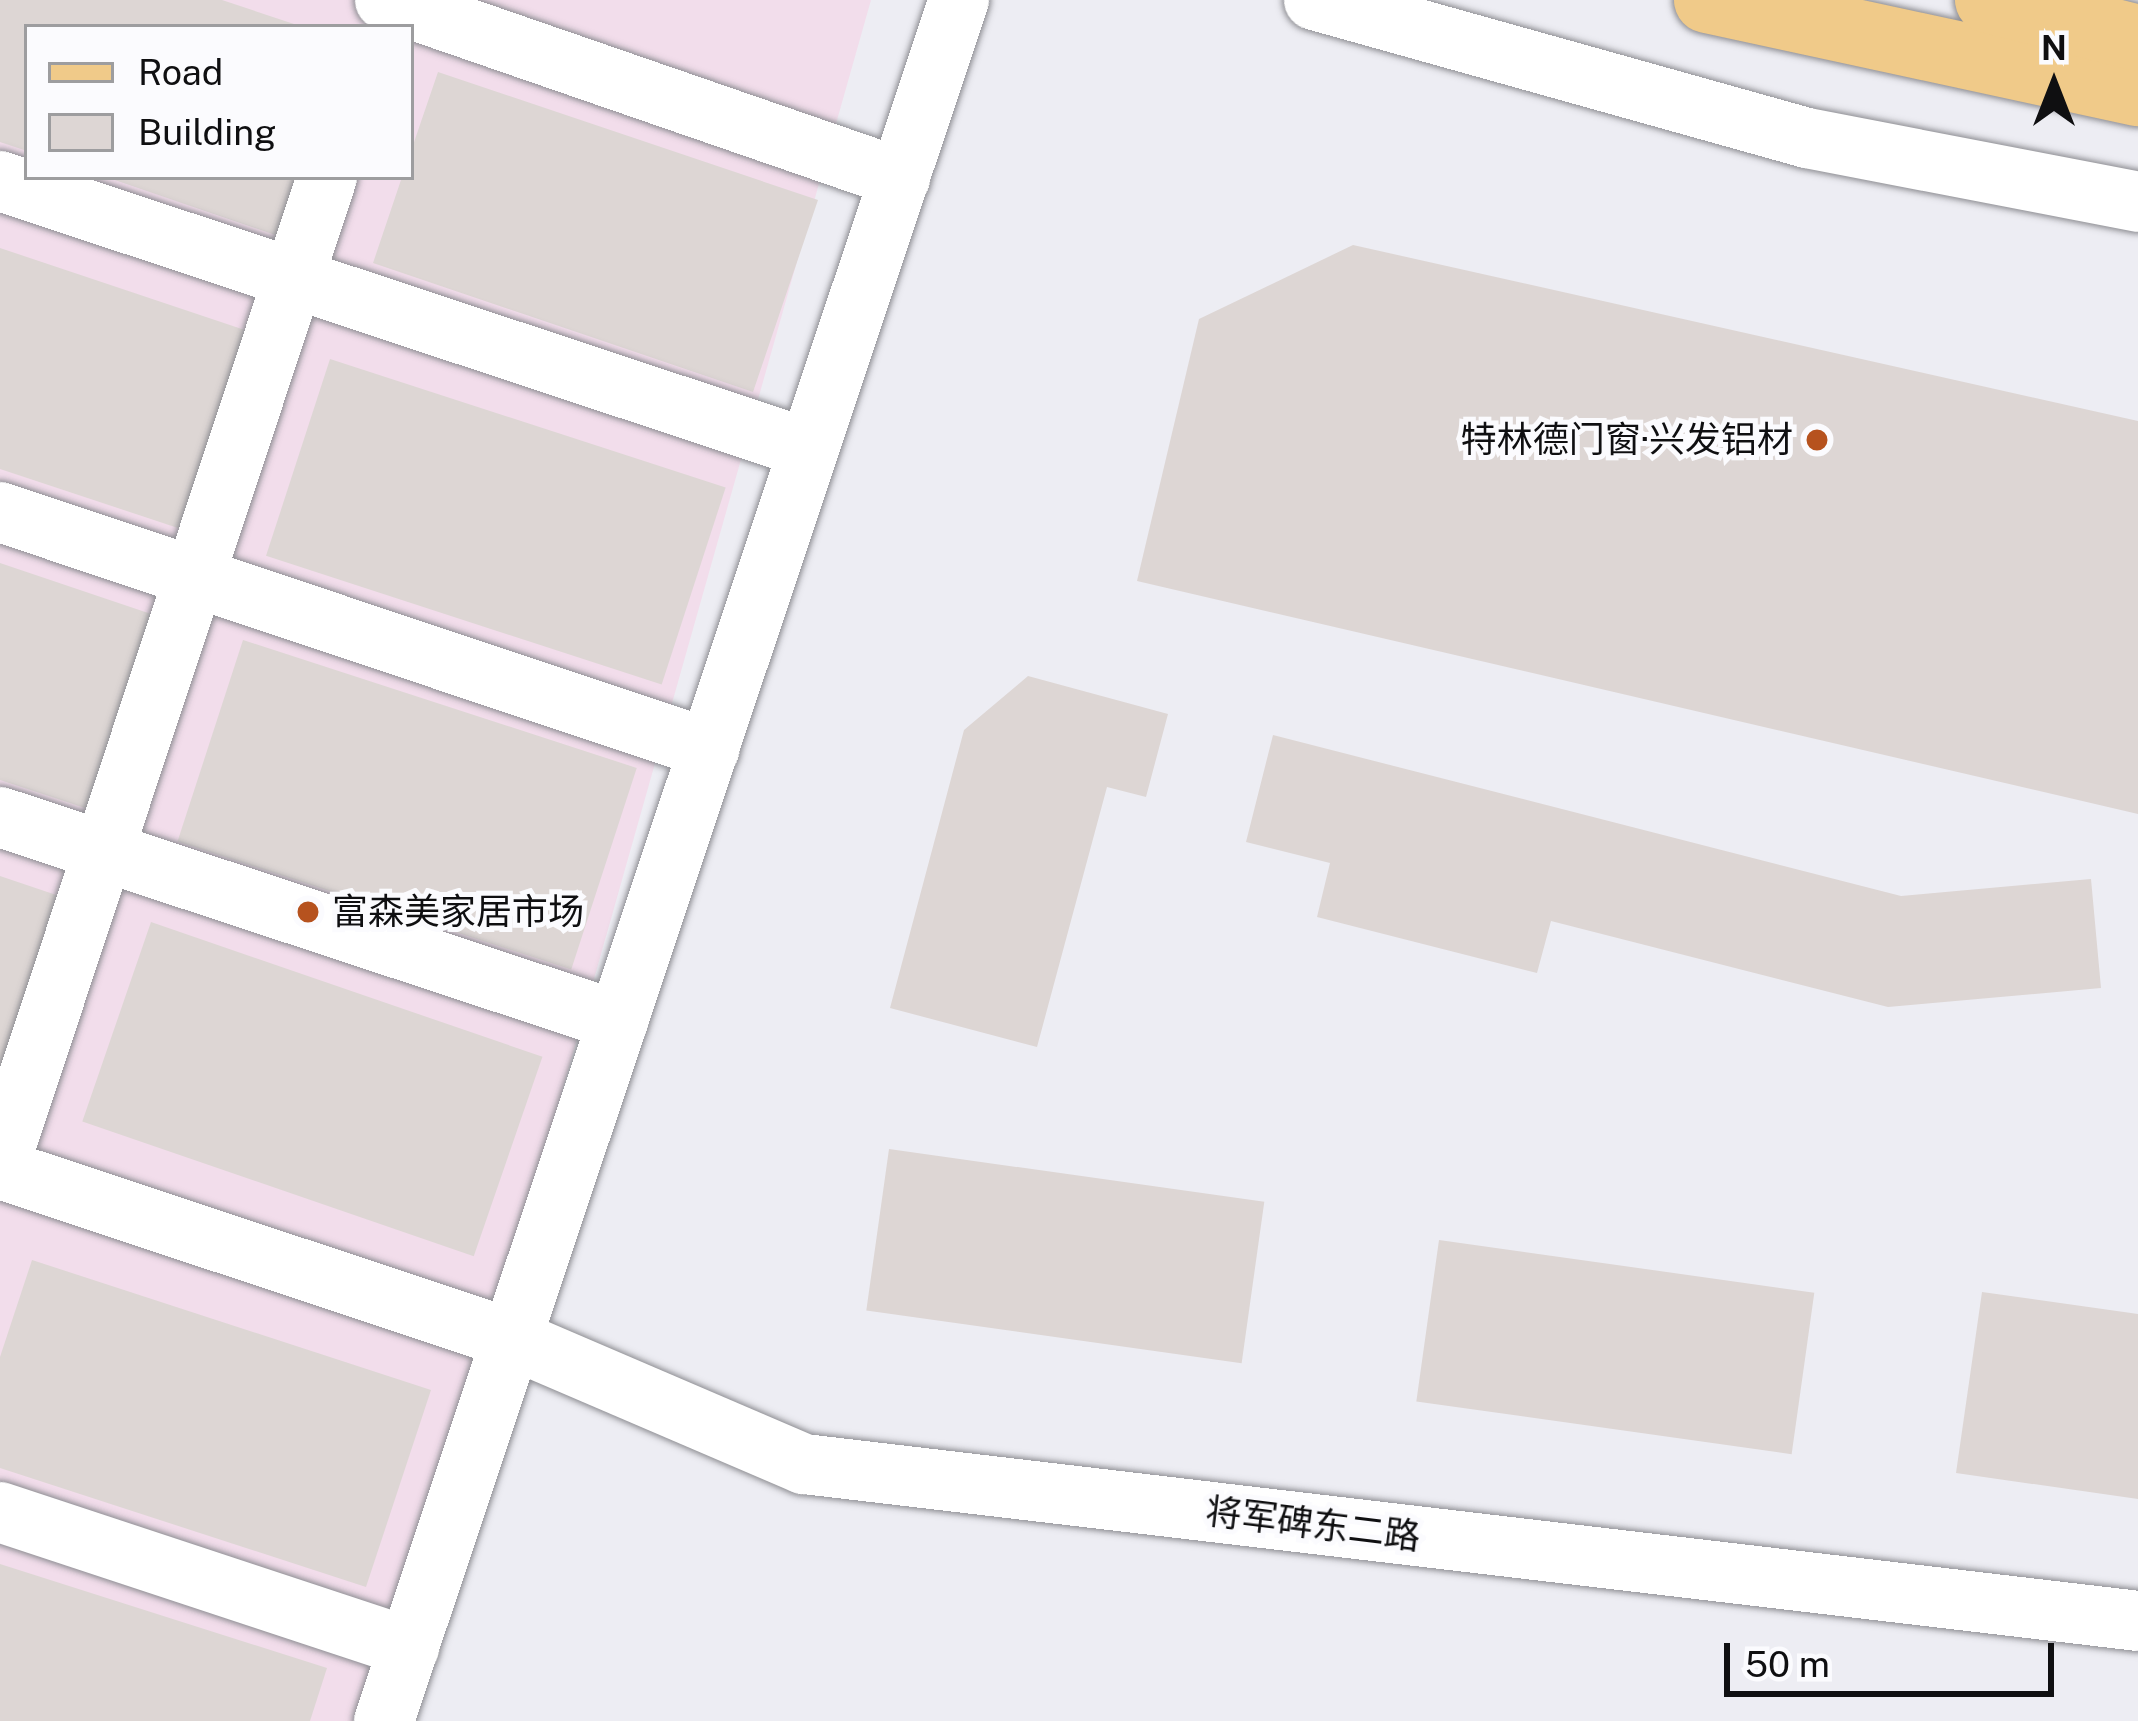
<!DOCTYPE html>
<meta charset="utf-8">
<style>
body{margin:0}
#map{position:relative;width:2138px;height:1721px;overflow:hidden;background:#ededf3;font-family:"Public Sans","Noto Sans SC",sans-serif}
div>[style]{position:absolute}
.commercial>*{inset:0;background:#f2ddeb}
.building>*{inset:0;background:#ddd6d4;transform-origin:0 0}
.roads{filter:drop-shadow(0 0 3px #8e8e93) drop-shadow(0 0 3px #8e8e93)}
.minor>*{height:60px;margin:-30px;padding:0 30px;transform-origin:30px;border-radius:30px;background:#fff}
.major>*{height:66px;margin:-33px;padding:0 33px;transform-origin:33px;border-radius:33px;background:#f0ca89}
.dots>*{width:33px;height:33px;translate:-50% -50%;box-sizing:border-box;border:6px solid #fbfbfe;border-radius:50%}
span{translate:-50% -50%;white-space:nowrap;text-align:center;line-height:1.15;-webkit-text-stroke:10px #fbfbfe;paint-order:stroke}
.poi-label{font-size:36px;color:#0f0f11}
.right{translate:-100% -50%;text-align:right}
.left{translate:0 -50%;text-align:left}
.street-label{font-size:36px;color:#0f0f11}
.legend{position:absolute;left:24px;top:24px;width:390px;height:156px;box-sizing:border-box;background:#fbfbfe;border:3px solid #9d9d9f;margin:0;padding:15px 21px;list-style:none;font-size:36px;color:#0f0f11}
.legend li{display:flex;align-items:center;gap:24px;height:60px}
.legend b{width:60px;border:3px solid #9d9d9f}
.north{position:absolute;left:1994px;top:24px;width:120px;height:120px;-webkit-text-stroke:9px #fbfbfe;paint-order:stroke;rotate:0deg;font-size:33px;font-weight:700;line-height:48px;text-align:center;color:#0f0f11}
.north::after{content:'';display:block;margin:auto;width:42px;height:54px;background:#0f0f11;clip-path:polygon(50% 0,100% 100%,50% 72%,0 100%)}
.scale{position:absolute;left:1724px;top:1643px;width:330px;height:54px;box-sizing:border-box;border:6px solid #0f0f11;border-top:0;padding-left:15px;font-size:36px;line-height:42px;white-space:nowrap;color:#0f0f11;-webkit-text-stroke:9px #fbfbfe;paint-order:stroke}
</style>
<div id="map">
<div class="commercial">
<div style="clip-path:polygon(evenodd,0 0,871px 0,384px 1721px,0 1721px,0 0,27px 27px,411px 27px,411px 177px,27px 177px,27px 27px)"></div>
</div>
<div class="building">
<div style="clip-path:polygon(0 0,222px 0,300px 26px,27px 27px,27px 151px,0 142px)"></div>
<div style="clip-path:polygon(438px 72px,818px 200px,753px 392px,373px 263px,402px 177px,411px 177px,411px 151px)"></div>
<div style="clip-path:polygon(106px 177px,308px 177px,287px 239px)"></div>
<div style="clip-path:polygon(1353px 245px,2138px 421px,2138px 814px,1137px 581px,1199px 319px)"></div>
<div style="clip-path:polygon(0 248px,257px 334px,190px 532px,0 469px)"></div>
<div style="left:330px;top:359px;width:416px;height:207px;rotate:18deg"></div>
<div style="clip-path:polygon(0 563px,160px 617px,94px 811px,0 780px)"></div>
<div style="left:243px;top:640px;width:414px;height:212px;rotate:18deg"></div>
<div style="clip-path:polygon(1028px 676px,1168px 714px,1146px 797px,1107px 787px,1037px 1047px,890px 1008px,964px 730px)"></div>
<div style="clip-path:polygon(1273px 735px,1901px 896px,2091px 879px,2101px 988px,1888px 1007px,1551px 921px,1537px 973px,1317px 917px,1330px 863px,1246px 842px)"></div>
<div style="clip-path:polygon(0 876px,74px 901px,0 1095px)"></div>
<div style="left:151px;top:922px;width:414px;height:211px;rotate:19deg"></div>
<div style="left:889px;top:1149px;width:379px;height:163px;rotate:8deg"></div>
<div style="left:1439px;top:1240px;width:379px;height:163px;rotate:8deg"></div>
<div style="clip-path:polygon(32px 1260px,431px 1390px,366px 1587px,0 1468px,0 1357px)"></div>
<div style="clip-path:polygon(1982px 1292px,2138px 1314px,2138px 1499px,1956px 1473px)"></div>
<div style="clip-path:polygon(0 1564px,327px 1668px,310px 1721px,0 1721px)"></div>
</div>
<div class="roads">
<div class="minor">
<div style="left:385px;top:0;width:545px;rotate:19.07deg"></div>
<div style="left:1314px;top:0;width:512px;rotate:15.64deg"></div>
<div style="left:1807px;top:138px;width:337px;rotate:10.9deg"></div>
<div style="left:0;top:181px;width:852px;rotate:18.33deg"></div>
<div style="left:0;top:512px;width:748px;rotate:18.48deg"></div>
<div style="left:0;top:817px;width:651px;rotate:18.27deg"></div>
<div style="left:0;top:1163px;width:1039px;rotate:-71.65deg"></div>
<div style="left:0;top:1169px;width:539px;rotate:18.37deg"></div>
<div style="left:512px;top:1339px;width:318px;rotate:23.2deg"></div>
<div style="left:804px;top:1464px;width:1343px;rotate:6.71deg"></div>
<div style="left:0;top:1512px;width:431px;rotate:18.3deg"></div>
<div style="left:384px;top:1721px;width:1815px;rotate:-71.53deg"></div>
</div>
<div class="major">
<div style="left:1707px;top:0;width:441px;rotate:12.2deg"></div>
<div style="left:1988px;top:0;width:155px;rotate:14.2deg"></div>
</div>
</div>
<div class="dots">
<div style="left:1817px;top:440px;background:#b6521e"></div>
<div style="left:308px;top:912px;background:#b6521e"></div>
</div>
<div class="poi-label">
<span class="right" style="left:1793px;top:440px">特林德门窗·兴发铝材</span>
<span class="left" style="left:332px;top:912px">富森美家居市场</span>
</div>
<div class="street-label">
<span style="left:1313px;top:1524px;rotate:7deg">将军碑东二路</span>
</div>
<ul class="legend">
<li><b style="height:15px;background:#f0ca89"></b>Road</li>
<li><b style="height:33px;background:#ddd6d4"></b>Building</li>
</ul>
<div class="north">N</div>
<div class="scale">50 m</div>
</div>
